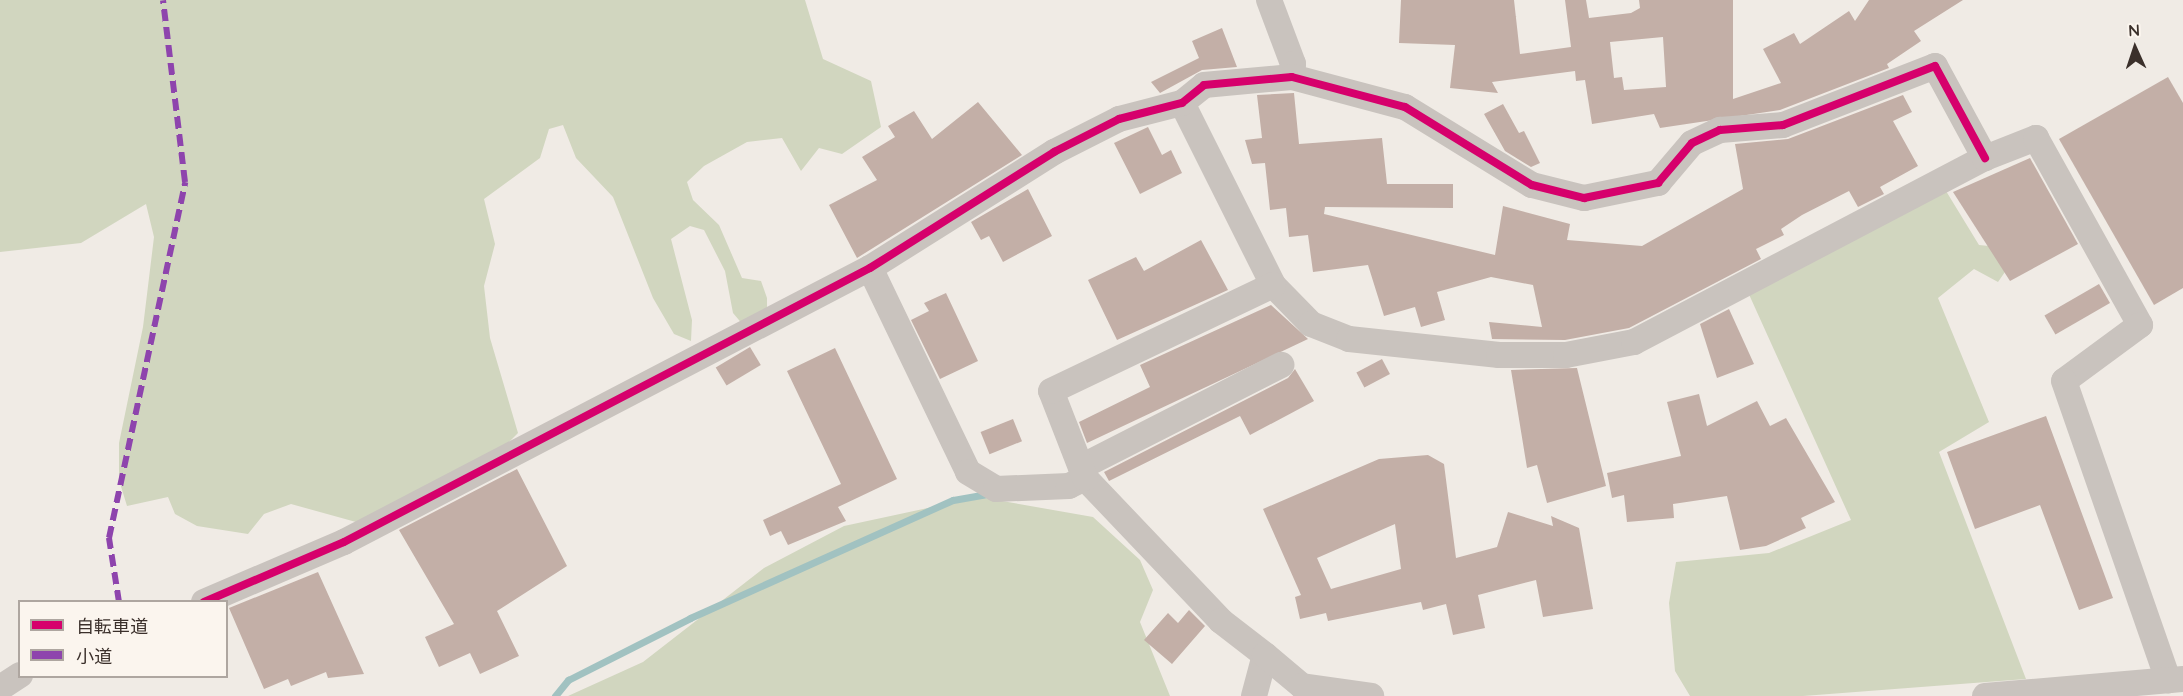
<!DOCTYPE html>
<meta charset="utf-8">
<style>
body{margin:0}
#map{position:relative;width:2183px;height:696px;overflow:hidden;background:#f0ebe5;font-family:Quicksand,"Noto Sans JP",sans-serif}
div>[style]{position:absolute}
.green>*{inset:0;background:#d1d6bf}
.stream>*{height:7px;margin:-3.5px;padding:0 3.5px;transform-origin:3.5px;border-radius:3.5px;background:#a1c2c1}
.building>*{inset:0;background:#c3afa7;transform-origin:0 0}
.minor>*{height:26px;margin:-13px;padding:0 13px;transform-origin:13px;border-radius:13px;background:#c9c3be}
.quiet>*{height:6px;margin-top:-3px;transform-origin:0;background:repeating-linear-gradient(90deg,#8e44ad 0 12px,transparent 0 18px)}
.cycleway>*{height:8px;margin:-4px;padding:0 4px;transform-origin:4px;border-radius:4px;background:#d6006c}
span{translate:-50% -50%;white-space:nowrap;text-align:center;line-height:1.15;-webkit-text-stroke:4.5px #fbf5ee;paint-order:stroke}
.legend{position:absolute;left:18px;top:600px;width:210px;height:78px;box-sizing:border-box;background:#fbf5ee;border:2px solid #aea6a0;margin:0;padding:8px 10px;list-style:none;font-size:18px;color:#3b302b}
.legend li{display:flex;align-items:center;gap:12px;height:30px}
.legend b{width:30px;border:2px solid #aea6a0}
.north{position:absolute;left:2105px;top:18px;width:60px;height:60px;-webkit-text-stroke:4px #fbf5ee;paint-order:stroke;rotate:357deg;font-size:16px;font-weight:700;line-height:24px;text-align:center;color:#3b302b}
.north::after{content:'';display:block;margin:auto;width:21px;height:27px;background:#3b302b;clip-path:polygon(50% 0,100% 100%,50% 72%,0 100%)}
</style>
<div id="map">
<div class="green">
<div style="clip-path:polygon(0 0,805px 0,823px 59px,871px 81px,881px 127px,842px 154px,819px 148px,801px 171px,782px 138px,747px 142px,704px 166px,687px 182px,693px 200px,719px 225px,742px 278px,761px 281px,767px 298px,767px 315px,744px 326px,733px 313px,725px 271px,704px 230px,690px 226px,671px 239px,692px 320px,691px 341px,674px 334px,653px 298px,613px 197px,576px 158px,563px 125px,549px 129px,540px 158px,484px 199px,495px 244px,484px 286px,490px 338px,518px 433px,503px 448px,356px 522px,291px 504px,264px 514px,248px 534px,197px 526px,175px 514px,168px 497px,127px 506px,119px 480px,119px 443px,143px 327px,154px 237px,146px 204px,81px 243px,0 252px)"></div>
<div style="clip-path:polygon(1946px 191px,1979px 245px,1989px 246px,2007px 269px,1998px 282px,1974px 269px,1938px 298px,1989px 422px,1939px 452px,2026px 679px,1803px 696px,1690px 696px,1675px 671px,1669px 603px,1676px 562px,1769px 553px,1851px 520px,1747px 290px)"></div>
<div style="clip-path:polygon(979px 497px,1093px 517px,1140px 560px,1153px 590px,1140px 622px,1170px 696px,568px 696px,643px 662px,764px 568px,844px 526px)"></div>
</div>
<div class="stream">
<div style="left:555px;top:696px;width:21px;rotate:-51deg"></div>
<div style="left:568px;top:680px;width:137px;rotate:-26.9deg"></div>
<div style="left:690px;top:618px;width:288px;rotate:-24.2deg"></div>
<div style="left:953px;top:500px;width:36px;rotate:-10deg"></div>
</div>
<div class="building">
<div style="clip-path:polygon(evenodd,1401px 0,1514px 0,1520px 54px,1571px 47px,1565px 0,1586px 0,1589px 18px,1631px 13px,1640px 8px,1639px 0,1733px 0,1733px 99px,1781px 83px,1763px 49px,1794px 33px,1800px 44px,1849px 11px,1855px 21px,1869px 0,1963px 0,1914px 31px,1921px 41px,1887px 64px,1889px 68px,1780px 110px,1660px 128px,1654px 114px,1592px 124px,1585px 80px,1576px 81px,1575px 71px,1492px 82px,1498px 93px,1450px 88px,1455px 45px,1399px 43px,1401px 0,1663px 37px,1666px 87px,1624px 90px,1622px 77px,1614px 78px,1610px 42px,1663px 37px)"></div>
<div style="clip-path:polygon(1222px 28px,1237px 67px,1202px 70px,1160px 93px,1151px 82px,1199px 58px,1192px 41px)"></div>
<div style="clip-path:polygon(2168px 77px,2183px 103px,2183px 288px,2154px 305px,2059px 139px)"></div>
<div style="clip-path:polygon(1294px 93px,1299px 144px,1382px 138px,1387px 184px,1453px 184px,1453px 208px,1325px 207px,1324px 214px,1495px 255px,1503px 206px,1570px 224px,1567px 240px,1642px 246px,1743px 189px,1735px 144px,1788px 139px,1903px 95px,1912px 112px,1893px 121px,1918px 166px,1880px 187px,1884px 194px,1858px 207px,1849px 191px,1802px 215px,1781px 229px,1784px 235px,1756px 249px,1761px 259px,1629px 328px,1565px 340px,1492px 339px,1489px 322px,1542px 327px,1533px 285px,1491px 277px,1437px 292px,1445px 320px,1421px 327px,1415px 307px,1384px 316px,1368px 265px,1313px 272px,1308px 235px,1289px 237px,1286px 208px,1270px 210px,1265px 163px,1252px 164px,1245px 140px,1262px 138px,1257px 95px)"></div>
<div style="clip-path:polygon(978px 102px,1022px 155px,857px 258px,829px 205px,877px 180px,862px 157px,895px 137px,888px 126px,914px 111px,932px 139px)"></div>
<div style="clip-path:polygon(1503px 104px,1519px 133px,1524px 131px,1540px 163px,1531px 167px,1505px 151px,1484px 114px)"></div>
<div style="clip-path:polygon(1148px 127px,1162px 155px,1171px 150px,1182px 173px,1140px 194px,1114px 143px)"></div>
<div style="clip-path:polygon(2030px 158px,2078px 244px,2010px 281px,1953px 192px)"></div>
<div style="clip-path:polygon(1028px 189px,1052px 236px,1003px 262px,989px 236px,981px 240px,971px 222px)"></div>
<div style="clip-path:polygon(1201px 240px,1228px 290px,1117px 340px,1088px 280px,1136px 257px,1144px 271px)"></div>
<div style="left:2099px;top:284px;width:22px;height:63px;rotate:60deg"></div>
<div style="clip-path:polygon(946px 293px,978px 361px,940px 379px,911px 320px,929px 311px,924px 303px)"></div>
<div style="clip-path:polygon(1271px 305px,1308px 339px,1087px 443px,1079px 422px,1150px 387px,1140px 365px)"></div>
<div style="clip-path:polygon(1729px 309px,1754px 364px,1717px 378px,1700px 324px)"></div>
<div style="left:750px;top:347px;width:21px;height:40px;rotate:59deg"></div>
<div style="clip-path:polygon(835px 348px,897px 479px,838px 507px,846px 521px,788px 545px,781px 531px,770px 536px,763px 520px,841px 484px,787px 371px)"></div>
<div style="left:1382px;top:359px;width:17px;height:29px;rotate:62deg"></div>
<div style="clip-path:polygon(1577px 368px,1606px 486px,1547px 503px,1537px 465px,1527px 468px,1511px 370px)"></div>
<div style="clip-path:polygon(1295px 369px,1314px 401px,1250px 435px,1240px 416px,1109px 481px,1104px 472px,1288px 378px)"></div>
<div style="clip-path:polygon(1699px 394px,1707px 426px,1757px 401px,1770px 426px,1786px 418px,1835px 502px,1801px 518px,1806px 528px,1766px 546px,1740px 550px,1727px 496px,1673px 504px,1674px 518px,1627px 522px,1624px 495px,1612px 498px,1607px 473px,1681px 456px,1667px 402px)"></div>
<div style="clip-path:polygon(2046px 416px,2113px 598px,2079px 610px,2040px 505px,1975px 529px,1947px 452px)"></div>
<div style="left:1013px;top:419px;width:24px;height:35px;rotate:68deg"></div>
<div style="clip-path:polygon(evenodd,1428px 455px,1444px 464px,1456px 558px,1497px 547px,1508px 512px,1553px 526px,1551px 516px,1579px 528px,1593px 609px,1543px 617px,1536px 580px,1478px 595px,1485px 628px,1453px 635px,1446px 604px,1423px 610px,1421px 602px,1328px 621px,1326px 613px,1300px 619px,1295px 597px,1301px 595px,1263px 509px,1379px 459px,1428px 455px,1395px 524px,1401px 569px,1331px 589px,1317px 558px,1395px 524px)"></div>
<div style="clip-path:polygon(517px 469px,567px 566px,497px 611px,519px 656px,480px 674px,470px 653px,439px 667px,425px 637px,454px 624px,399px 530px)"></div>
<div style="clip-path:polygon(318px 572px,364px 674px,328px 678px,326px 672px,291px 686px,288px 679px,264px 689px,229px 608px)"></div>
<div style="clip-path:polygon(1189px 610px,1205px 626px,1172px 664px,1144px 640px,1168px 613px,1178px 623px)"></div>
</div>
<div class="minor">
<div style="left:1269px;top:0;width:68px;rotate:69.4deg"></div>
<div style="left:1293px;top:64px;width:13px;rotate:94deg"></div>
<div style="left:1182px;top:103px;width:203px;rotate:63.4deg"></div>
<div style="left:1273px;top:285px;width:54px;rotate:45.7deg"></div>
<div style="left:1311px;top:324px;width:41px;rotate:21.5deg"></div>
<div style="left:1349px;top:339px;width:151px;rotate:6.1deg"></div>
<div style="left:1499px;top:355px;width:67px"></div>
<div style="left:1566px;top:355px;width:69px;rotate:-10.8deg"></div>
<div style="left:1634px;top:342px;width:396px;rotate:-27.7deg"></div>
<div style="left:1985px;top:158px;width:55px;rotate:-21.4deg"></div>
<div style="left:2036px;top:138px;width:214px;rotate:60.9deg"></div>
<div style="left:2140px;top:325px;width:94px;rotate:143.6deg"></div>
<div style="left:2064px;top:381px;width:317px;rotate:70.8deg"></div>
<div style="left:870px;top:268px;width:226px;rotate:64.3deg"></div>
<div style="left:968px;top:472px;width:33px;rotate:31deg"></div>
<div style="left:996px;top:489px;width:73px;rotate:-2.4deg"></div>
<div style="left:1069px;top:486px;width:18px;rotate:-27deg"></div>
<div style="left:1085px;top:478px;width:197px;rotate:46.4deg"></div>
<div style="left:1221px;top:621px;width:56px;rotate:37.7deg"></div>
<div style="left:1081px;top:467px;width:225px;rotate:-27deg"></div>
<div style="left:1085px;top:478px;width:93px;rotate:-111.3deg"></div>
<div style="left:1051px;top:391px;width:246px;rotate:-25.5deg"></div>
<div style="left:204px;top:602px;width:152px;rotate:-23.2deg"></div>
<div style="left:344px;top:542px;width:593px;rotate:-27.52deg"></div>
<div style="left:870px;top:268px;width:218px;rotate:-32.2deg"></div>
<div style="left:1054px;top:152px;width:73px;rotate:-26.9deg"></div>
<div style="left:1119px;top:119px;width:65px;rotate:-14.3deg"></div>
<div style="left:1182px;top:103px;width:28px;rotate:-39deg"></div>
<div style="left:1204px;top:85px;width:88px;rotate:-5.2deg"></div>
<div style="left:1292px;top:77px;width:117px;rotate:14.9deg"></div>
<div style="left:1405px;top:107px;width:149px;rotate:31.6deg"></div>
<div style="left:1532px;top:185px;width:54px;rotate:14deg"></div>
<div style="left:1584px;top:198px;width:76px;rotate:-11.5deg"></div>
<div style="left:1658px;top:183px;width:52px;rotate:-49.6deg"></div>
<div style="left:1692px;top:143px;width:31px;rotate:-25deg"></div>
<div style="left:1720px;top:130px;width:63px;rotate:-4.5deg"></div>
<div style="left:1783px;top:125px;width:163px;rotate:-21.2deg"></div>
<div style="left:1935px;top:66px;width:105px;rotate:61.5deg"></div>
<div style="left:0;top:688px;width:24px;rotate:-33deg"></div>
<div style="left:1254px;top:696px;width:42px;rotate:-75deg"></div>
<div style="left:1265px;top:655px;width:48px;rotate:40deg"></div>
<div style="left:1302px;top:686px;width:70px;rotate:8.2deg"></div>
<div style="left:1985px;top:696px;width:199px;rotate:-4.9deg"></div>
</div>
<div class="quiet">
<div style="left:119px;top:602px;width:65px;rotate:-98.9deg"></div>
<div style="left:109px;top:538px;width:364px;rotate:-77.9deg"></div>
<div style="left:185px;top:182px;width:183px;rotate:-96.9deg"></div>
</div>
<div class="cycleway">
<div style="left:204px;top:602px;width:152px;rotate:-23.2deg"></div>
<div style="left:344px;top:542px;width:593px;rotate:-27.52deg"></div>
<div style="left:870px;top:268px;width:218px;rotate:-32.2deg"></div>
<div style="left:1054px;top:152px;width:73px;rotate:-26.9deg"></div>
<div style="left:1119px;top:119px;width:65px;rotate:-14.3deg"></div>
<div style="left:1182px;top:103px;width:28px;rotate:-39deg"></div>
<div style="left:1204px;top:85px;width:88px;rotate:-5.2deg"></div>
<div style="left:1292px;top:77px;width:117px;rotate:14.9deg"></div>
<div style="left:1405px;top:107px;width:149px;rotate:31.6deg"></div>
<div style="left:1532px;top:185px;width:54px;rotate:14deg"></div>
<div style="left:1584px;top:198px;width:76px;rotate:-11.5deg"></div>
<div style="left:1658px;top:183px;width:52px;rotate:-49.6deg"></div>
<div style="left:1692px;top:143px;width:31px;rotate:-25deg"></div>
<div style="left:1720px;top:130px;width:63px;rotate:-4.5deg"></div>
<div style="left:1783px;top:125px;width:163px;rotate:-21.2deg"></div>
<div style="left:1935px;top:66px;width:105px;rotate:61.5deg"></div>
</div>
<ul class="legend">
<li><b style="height:8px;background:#d6006c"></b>自転車道</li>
<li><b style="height:8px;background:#8e44ad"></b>小道</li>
</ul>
<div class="north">N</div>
</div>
